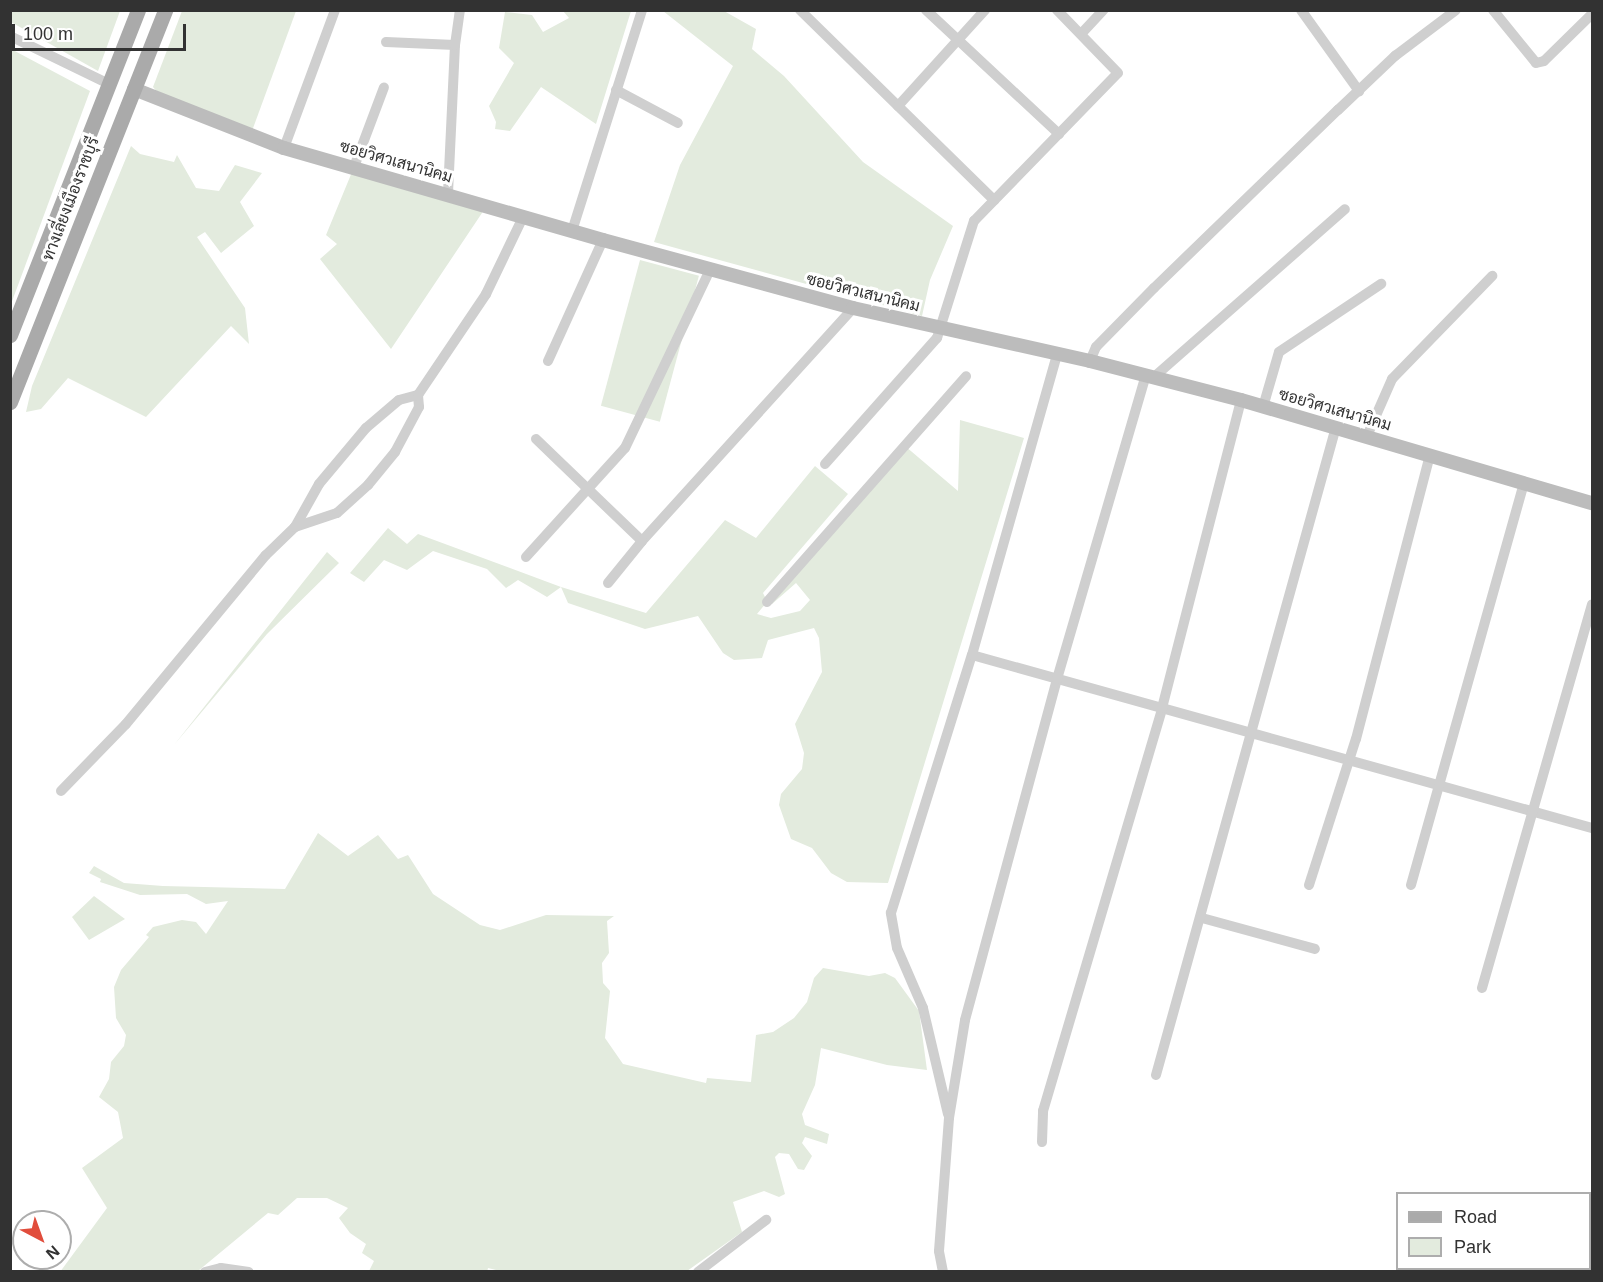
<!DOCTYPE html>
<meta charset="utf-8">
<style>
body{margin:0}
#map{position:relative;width:1603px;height:1282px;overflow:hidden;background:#fff;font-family:Helvetica,Sarabun,sans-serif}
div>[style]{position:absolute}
.green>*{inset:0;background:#e3ebde;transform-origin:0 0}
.street>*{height:10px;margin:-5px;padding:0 5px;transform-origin:5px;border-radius:5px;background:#cfcfcf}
.secondary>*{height:14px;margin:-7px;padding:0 7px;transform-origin:7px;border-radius:7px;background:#bcbcbc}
.primary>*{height:15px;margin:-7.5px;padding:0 7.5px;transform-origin:7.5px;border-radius:7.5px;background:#aaa}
span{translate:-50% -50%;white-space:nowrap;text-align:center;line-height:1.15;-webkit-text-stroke:6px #fff;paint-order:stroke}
.street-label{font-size:16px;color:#323232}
.frame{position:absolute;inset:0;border:12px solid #323232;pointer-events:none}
.legend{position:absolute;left:1396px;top:1192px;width:195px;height:78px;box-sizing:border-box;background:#fff;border:2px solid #adadad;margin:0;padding:8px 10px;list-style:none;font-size:18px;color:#323232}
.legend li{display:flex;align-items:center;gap:12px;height:30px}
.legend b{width:30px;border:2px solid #adadad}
.north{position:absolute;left:12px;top:1210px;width:60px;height:60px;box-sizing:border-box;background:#fff;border:2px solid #adadad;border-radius:50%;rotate:139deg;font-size:16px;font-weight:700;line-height:24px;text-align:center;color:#323232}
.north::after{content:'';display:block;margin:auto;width:21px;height:27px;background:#e14d3c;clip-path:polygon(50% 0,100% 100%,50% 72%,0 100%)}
.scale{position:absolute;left:12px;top:24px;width:174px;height:27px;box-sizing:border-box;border:3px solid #323232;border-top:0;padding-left:8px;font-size:18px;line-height:21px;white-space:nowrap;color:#323232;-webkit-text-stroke:4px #fff;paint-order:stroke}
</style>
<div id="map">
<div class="green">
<div style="clip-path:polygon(11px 10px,120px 10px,120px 11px,98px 71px,11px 22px)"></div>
<div style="clip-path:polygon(182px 11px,296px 11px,252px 131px,158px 93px,153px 87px)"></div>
<div style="clip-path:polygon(563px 11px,631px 11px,596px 124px,541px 87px,510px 131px,495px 129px,496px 122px,489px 106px,514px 63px,499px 48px,505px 12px,532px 15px,543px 32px,569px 18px)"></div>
<div style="clip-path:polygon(663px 11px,724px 11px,756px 29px,752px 49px,784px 76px,863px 162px,953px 226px,930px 280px,922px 316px,654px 242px,680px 165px,733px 66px)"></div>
<div style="clip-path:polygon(11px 49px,90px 91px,11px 304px)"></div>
<div style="clip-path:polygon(131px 146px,140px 154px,174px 162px,177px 155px,196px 188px,219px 191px,235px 165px,262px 173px,240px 202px,254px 226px,221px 253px,205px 232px,197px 237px,245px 308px,249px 344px,231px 326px,146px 417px,68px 378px,41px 409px,26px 412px,32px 386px)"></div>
<div style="clip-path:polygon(352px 172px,484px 210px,391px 349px,320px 259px,337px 244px,326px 235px)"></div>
<div style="left:640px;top:260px;width:61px;height:151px;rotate:15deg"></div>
<div style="clip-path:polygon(evenodd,960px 420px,1024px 438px,888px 883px,847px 882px,831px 873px,812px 848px,791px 839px,779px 805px,781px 794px,802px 769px,804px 753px,795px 724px,822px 672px,819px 638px,814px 628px,768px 640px,762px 658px,734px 660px,723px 653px,698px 616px,645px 629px,568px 603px,561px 587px,547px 597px,518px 580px,506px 588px,487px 569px,433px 551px,407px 570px,384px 560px,364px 582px,350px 573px,388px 528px,407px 544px,418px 534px,561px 587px,646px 613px,725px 520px,756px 538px,815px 466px,848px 494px,763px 593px,767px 601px,905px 446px,958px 491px,960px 420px,796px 583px,810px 600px,800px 611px,771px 618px,757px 614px,767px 602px,772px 604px,796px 583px)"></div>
<div style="clip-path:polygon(327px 552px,339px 563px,267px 634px,174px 745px)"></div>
<div style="clip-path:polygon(318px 833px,348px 856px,378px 835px,398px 859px,408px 855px,433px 894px,480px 925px,500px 930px,546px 915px,614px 916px,607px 921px,609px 953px,602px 963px,603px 983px,610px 991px,605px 1038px,623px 1064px,706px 1083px,707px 1078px,751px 1082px,756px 1035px,773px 1032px,794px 1018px,807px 1002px,814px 978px,823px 968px,869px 976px,885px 973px,895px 978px,919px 1011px,927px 1070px,887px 1065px,821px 1048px,815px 1085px,802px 1114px,805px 1125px,829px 1134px,827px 1144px,805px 1137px,802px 1143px,812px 1156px,804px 1170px,798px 1169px,789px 1154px,779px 1153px,775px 1157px,785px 1194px,779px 1197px,764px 1191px,733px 1202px,742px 1232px,687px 1271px,504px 1272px,488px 1268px,487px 1272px,369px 1271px,374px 1261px,362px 1253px,366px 1244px,350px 1233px,339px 1218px,348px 1208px,327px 1198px,297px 1198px,278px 1215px,268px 1213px,198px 1271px,60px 1272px,107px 1208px,82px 1168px,123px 1138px,118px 1112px,99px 1097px,109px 1079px,111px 1062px,124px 1046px,126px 1035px,116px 1018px,114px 987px,121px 970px,149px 937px,146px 935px,153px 927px,182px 920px,196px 922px,206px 934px,228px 901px,206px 904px,187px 894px,140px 895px,100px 882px,101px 879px,89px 873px,94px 866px,124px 883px,163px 886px,285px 889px)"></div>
<div style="clip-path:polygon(94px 896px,125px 919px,89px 940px,72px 917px)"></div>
</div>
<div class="street">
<div style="left:800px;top:10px;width:272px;rotate:44.4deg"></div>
<div style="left:926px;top:10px;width:182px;rotate:43deg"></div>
<div style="left:1301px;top:10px;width:100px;rotate:54.4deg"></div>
<div style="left:1493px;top:10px;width:68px;rotate:50.9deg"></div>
<div style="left:1536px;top:63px;width:8px;rotate:-14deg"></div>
<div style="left:1544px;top:61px;width:67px;rotate:-44.4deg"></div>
<div style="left:1081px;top:34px;width:33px;rotate:-47deg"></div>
<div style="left:10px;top:36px;width:110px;rotate:25.9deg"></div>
<div style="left:386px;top:42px;width:69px;rotate:2.5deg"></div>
<div style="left:616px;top:90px;width:70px;rotate:28deg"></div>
<div style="left:898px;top:106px;width:130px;rotate:-47.8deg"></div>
<div style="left:284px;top:148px;width:147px;rotate:-69.7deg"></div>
<div style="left:354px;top:167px;width:85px;rotate:-69.4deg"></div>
<div style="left:448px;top:193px;width:148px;rotate:-87.3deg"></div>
<div style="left:455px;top:45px;width:35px;rotate:-82deg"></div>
<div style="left:572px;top:231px;width:232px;rotate:-72.4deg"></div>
<div style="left:548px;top:361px;width:133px;rotate:-65.6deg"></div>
<div style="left:1090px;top:361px;width:15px;rotate:-67deg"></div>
<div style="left:1096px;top:347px;width:83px;rotate:-45.5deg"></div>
<div style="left:1154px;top:288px;width:256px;rotate:-44.1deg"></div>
<div style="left:1338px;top:110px;width:79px;rotate:-43.5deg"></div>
<div style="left:1395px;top:56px;width:76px;rotate:-37deg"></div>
<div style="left:1154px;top:377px;width:254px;rotate:-41.3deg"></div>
<div style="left:1263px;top:407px;width:57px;rotate:-73.8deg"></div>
<div style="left:1279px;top:352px;width:123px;rotate:-33.7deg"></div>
<div style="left:1367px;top:436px;width:62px;rotate:-66.3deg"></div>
<div style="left:1392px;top:379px;width:144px;rotate:-45.8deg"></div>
<div style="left:536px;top:439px;width:147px;rotate:43.9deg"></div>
<div style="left:642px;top:541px;width:314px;rotate:-47.8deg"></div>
<div style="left:825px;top:464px;width:169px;rotate:-48.4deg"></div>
<div style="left:937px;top:338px;width:123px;rotate:-72.5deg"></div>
<div style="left:974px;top:221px;width:206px;rotate:-45.8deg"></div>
<div style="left:1118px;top:73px;width:88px;rotate:-134.1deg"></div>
<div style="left:295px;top:527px;width:44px;rotate:-18.4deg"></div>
<div style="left:337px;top:513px;width:42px;rotate:-42.1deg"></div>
<div style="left:368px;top:485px;width:43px;rotate:-50.7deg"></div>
<div style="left:395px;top:452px;width:51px;rotate:-61.9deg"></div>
<div style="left:419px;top:407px;width:12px;rotate:-95deg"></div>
<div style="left:526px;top:557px;width:147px;rotate:-47.8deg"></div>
<div style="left:625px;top:448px;width:197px;rotate:-64.5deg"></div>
<div style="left:608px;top:583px;width:54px;rotate:-51deg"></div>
<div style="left:767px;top:602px;width:301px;rotate:-48.6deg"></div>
<div style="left:972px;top:655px;width:644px;rotate:15.59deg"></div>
<div style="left:61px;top:791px;width:93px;rotate:-45.9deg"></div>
<div style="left:126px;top:724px;width:219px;rotate:-50.4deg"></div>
<div style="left:266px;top:555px;width:40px;rotate:-44deg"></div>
<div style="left:295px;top:527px;width:49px;rotate:-60.8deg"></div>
<div style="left:319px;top:484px;width:73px;rotate:-50deg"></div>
<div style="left:366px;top:428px;width:43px;rotate:-40.3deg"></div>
<div style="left:399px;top:400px;width:20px;rotate:-15deg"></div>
<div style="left:418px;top:395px;width:122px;rotate:-56deg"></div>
<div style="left:486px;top:294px;width:85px;rotate:-64.3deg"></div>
<div style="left:1309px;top:885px;width:153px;rotate:-72.2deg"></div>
<div style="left:1356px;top:739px;width:294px;rotate:-75.4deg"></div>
<div style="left:1411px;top:885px;width:419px;rotate:-74.3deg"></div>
<div style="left:1202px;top:918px;width:117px;rotate:15.3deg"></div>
<div style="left:1482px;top:988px;width:399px;rotate:-74deg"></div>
<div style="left:1156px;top:1075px;width:673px;rotate:-74.48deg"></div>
<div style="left:948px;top:1114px;width:109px;rotate:-103.3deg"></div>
<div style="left:923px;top:1008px;width:65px;rotate:-113.4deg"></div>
<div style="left:897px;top:948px;width:36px;rotate:-100deg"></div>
<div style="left:891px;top:913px;width:270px;rotate:-72.6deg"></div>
<div style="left:972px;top:655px;width:312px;rotate:-74.2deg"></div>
<div style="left:1042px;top:1142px;width:31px;rotate:-88deg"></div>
<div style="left:1043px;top:1111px;width:420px;rotate:-73.5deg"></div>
<div style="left:1162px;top:708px;width:318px;rotate:-75.6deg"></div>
<div style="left:205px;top:1272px;width:16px;rotate:-14deg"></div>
<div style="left:221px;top:1268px;width:28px;rotate:8deg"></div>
<div style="left:698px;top:1272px;width:86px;rotate:-37.4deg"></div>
<div style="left:943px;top:1272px;width:21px;rotate:-101deg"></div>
<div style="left:939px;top:1251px;width:133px;rotate:-85.7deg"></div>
<div style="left:949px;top:1118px;width:99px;rotate:-80.7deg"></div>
<div style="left:965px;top:1020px;width:353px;rotate:-74.9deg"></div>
<div style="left:1057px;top:679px;width:317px;rotate:-73.7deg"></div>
</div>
<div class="secondary">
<div style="left:134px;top:89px;width:161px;rotate:21.5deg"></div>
<div style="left:284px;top:148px;width:332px;rotate:16.1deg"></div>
<div style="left:603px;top:240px;width:259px;rotate:15.2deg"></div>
<div style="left:853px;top:308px;width:243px;rotate:12.6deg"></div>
<div style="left:1090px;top:361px;width:156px;rotate:14.5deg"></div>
<div style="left:1241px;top:400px;width:366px;rotate:16.4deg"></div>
</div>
<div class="primary">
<div style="left:10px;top:335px;width:349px;rotate:-68.5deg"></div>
<div style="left:10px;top:402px;width:422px;rotate:-68.4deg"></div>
</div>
<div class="street-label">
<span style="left:396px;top:162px;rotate:16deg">ซอยวิศวเสนานิคม</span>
<span style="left:71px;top:199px;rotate:-69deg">ทางเลี่ยงเมืองราชบุรี</span>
<span style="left:863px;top:293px;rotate:14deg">ซอยวิศวเสนานิคม</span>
<span style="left:1335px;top:410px;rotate:16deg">ซอยวิศวเสนานิคม</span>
</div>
<div class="frame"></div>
<ul class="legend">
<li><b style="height:8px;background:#aaa"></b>Road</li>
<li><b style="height:16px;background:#e3ebde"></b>Park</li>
</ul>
<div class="north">N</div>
<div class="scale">100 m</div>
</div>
